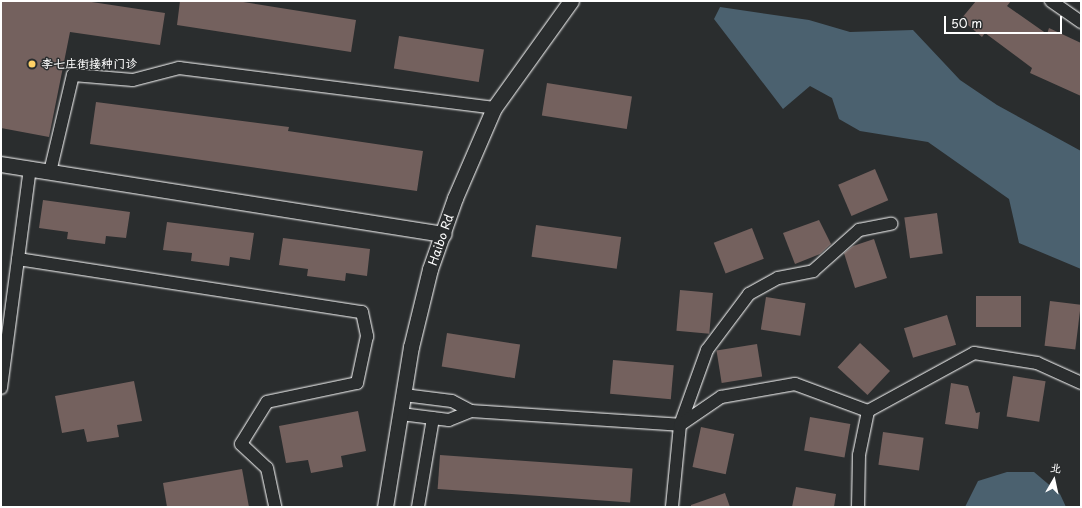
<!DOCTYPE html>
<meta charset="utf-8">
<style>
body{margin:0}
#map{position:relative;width:1082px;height:508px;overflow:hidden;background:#2a2d2e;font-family:"Playpen Sans","LXGW WenKai TC",sans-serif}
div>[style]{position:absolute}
.water>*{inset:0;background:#4b616f}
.building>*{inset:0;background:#74615e;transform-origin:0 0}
.roads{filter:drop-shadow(0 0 1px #fff) drop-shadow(0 0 1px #fff)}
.minor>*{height:12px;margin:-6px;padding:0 6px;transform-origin:6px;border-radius:6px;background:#2a2d2e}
.tertiary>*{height:15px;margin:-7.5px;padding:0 7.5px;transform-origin:7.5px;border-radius:7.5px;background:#2a2d2e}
.dots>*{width:11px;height:11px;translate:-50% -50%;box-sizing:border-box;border:2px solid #2a2d2e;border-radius:50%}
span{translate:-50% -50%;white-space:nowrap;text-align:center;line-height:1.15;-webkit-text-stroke:3px #2a2d2e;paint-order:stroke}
.poi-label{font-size:12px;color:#fff;font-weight:700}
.left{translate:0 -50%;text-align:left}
.street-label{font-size:12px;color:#fff}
.frame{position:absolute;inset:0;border:2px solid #fff;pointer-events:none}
.north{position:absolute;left:1034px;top:460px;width:40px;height:40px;-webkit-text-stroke:3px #2a2d2e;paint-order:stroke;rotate:9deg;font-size:11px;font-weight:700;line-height:16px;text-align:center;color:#fff}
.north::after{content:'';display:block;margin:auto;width:14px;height:18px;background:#fff;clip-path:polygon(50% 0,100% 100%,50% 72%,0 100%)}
.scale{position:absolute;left:944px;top:16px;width:118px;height:18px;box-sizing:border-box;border:2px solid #fff;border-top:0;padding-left:5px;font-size:12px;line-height:14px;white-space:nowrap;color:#fff;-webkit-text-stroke:3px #2a2d2e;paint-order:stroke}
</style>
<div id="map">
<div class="water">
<div style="clip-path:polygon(720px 7px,809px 20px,850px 32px,913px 30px,960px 80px,997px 105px,1081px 151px,1081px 269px,1019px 243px,1009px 199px,928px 142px,860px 131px,839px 119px,832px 98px,810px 86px,783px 109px,714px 19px)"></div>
<div style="clip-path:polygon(1007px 472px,1034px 472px,1060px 494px,1066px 507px,965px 507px,978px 481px)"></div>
</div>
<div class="building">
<div style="clip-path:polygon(1px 1px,85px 1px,165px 13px,160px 45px,70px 32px,49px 137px,1px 128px)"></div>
<div style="clip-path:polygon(180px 1px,237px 1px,356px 20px,351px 52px,177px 25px)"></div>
<div style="clip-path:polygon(976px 1px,1011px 1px,1007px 6px,1047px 34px,1049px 28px,1081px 43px,1081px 96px,1030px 73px,1032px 68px,985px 33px,982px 37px,961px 19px)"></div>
<div style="left:399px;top:36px;width:86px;height:33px;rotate:9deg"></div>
<div style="left:547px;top:83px;width:86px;height:33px;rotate:9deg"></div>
<div style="clip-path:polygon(96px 102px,289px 127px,288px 131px,423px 151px,417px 191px,90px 144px)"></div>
<div style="left:875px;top:169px;width:34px;height:40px;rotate:67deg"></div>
<div style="clip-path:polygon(43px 200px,130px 212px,126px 238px,106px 236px,105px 244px,67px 239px,68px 232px,39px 228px)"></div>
<div style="left:937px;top:213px;width:41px;height:33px;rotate:82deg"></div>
<div style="clip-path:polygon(819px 220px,831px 244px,820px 254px,795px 264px,783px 233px)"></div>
<div style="clip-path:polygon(167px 222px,254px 233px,250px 260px,230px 257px,229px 266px,191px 261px,192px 253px,163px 250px)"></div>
<div style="left:536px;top:225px;width:86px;height:32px;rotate:8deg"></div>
<div style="left:752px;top:228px;width:33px;height:41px;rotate:69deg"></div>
<div style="clip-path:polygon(283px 238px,370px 249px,367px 276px,346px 273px,345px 281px,307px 276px,308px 269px,279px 265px)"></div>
<div style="clip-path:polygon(874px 239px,887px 278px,855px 288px,844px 253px,853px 246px)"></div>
<div style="left:680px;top:290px;width:33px;height:41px;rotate:5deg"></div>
<div style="left:1021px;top:296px;width:31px;height:45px;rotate:90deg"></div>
<div style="left:766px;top:297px;width:40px;height:33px;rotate:9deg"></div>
<div style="left:1050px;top:301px;width:31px;height:45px;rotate:7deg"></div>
<div style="left:947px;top:315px;width:31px;height:45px;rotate:73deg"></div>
<div style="left:447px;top:333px;width:74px;height:34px;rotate:9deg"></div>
<div style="left:860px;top:343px;width:41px;height:33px;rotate:43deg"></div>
<div style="left:757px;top:344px;width:33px;height:41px;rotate:81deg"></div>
<div style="left:613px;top:360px;width:61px;height:34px;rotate:5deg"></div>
<div style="left:1013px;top:376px;width:33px;height:41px;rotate:9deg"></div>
<div style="clip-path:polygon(134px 381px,142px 421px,117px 425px,119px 437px,87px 442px,84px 429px,62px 433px,55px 396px)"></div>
<div style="clip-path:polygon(951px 383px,968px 386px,976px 413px,980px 412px,978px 429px,945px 424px)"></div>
<div style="clip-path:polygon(358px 411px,366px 451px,341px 456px,343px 467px,311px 473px,308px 460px,286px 463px,279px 426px)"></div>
<div style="left:810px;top:417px;width:41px;height:34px;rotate:10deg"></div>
<div style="left:701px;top:427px;width:34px;height:41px;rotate:12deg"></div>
<div style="left:883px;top:432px;width:41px;height:33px;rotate:8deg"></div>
<div style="left:440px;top:455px;width:193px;height:34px;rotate:4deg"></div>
<div style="clip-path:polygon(242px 469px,249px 507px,167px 507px,163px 483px)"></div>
<div style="clip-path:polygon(796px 487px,836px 494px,834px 507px,792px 507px)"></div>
<div style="clip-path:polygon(725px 493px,730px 507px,691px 507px,691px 505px)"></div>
</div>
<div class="roads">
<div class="minor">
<div style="left:1051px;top:1px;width:37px;rotate:35deg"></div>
<div style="left:50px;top:172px;width:100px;rotate:-76.7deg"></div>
<div style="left:73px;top:75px;width:60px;rotate:4.8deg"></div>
<div style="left:133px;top:80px;width:48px;rotate:-14.6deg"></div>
<div style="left:179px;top:68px;width:318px;rotate:7.2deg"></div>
<div style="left:18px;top:259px;width:348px;rotate:8.8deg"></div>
<div style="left:362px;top:312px;width:25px;rotate:78deg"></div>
<div style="left:367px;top:336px;width:48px;rotate:102deg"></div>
<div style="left:357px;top:383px;width:92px;rotate:168.1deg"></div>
<div style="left:267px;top:402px;width:49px;rotate:121.8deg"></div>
<div style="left:241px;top:444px;width:35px;rotate:43deg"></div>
<div style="left:267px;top:468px;width:40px;rotate:78deg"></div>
<div style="left:1px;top:388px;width:222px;rotate:-82.5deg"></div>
<div style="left:404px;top:395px;width:48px;rotate:7.1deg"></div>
<div style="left:452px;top:401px;width:21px;rotate:28deg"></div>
<div style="left:471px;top:411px;width:209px;rotate:3.8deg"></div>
<div style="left:680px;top:425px;width:82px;rotate:95.6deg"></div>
<div style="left:401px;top:414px;width:48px;rotate:7.1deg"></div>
<div style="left:449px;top:420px;width:24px;rotate:-22deg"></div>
<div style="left:680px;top:425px;width:80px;rotate:-70.2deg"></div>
<div style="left:707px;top:350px;width:70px;rotate:-53.1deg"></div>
<div style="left:749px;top:294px;width:33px;rotate:-29deg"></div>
<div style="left:778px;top:278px;width:36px;rotate:-11deg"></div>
<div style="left:813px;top:271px;width:62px;rotate:-41.7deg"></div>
<div style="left:859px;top:230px;width:33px;rotate:-11deg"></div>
<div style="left:680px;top:425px;width:50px;rotate:-34.3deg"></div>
<div style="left:721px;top:397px;width:75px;rotate:-10deg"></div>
<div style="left:795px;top:384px;width:78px;rotate:20.3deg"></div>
<div style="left:418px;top:507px;width:90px;rotate:-80.4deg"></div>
<div style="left:858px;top:507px;width:52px;rotate:-88.9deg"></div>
<div style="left:859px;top:455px;width:45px;rotate:-78.4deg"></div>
<div style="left:868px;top:411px;width:121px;rotate:-28.7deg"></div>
<div style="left:974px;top:353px;width:64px;rotate:9deg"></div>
<div style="left:1037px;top:363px;width:48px;rotate:24.4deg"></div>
</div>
<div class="tertiary">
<div style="left:1px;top:164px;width:448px;rotate:9deg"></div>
<div style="left:385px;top:507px;width:162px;rotate:-80.8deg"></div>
<div style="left:411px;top:347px;width:80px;rotate:-76.3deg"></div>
<div style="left:430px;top:269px;width:75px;rotate:-70.6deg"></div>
<div style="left:455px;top:198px;width:98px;rotate:-66.6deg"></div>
<div style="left:494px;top:108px;width:132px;rotate:-54.3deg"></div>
</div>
</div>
<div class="dots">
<div style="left:32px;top:64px;background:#ffd166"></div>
</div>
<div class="poi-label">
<span class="left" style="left:41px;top:64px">李七庄街接种门诊</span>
</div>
<div class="street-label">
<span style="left:441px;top:240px;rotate:-71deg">Haibo Rd</span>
</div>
<div class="frame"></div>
<div class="north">北</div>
<div class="scale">50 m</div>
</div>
